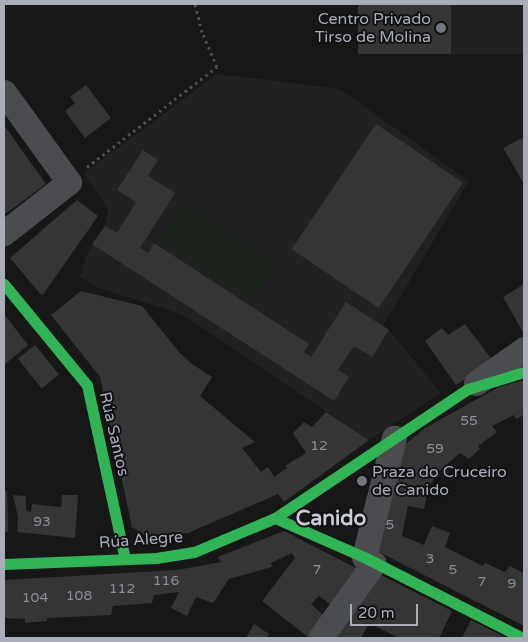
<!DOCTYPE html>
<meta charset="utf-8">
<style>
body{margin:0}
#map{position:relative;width:528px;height:642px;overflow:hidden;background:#171717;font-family:"Varela Round",sans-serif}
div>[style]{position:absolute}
.built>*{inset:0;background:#212123;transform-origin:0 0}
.green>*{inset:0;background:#1d241e;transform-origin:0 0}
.building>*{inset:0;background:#353536;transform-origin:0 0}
.path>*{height:3px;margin-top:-1.5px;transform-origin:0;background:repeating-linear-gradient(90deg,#4d4e52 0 2.5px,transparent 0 6.5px)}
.street>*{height:25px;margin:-12.5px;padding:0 12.5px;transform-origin:12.5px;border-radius:12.5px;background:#4b4c50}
.fast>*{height:11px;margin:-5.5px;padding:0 5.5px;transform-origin:5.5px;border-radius:5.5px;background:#30b455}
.dots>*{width:14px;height:14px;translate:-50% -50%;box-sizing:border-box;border:2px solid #111113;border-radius:50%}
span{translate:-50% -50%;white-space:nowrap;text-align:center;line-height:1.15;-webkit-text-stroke:4px #111113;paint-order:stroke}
.number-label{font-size:14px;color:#8b8f98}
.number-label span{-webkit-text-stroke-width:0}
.poi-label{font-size:16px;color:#a8adb8}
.right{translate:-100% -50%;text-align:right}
.left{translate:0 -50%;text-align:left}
.street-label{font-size:16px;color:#a8adb8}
.district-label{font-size:21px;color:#c9ccd4;font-weight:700}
.frame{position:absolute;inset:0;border:5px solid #a8adb8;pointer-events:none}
.scale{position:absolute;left:350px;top:604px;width:68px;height:22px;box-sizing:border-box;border:2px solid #a8adb8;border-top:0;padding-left:6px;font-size:15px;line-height:18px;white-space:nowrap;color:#a8adb8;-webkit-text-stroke:4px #111113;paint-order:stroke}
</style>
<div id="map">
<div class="built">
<div style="left:358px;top:4px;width:166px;height:50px"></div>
<div style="clip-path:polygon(217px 74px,340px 89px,469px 181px,383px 326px,389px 330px,441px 393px,369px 440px,181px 314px,96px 287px,80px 277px,86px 256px,105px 226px,108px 209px,84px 173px)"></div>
</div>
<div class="green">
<div style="left:185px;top:202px;width:110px;height:46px;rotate:34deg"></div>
</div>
<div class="building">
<div style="left:358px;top:4px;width:93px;height:50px"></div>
<div style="clip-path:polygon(86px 85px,111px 118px,85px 138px,65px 111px,75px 103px,70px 97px)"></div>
<div style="left:376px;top:124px;width:105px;height:151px;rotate:34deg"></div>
<div style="clip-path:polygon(4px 125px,46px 184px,4px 215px)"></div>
<div style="clip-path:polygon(522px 138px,524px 141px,524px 184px,503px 148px)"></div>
<div style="clip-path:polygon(143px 150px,158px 160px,148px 176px,175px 193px,140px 248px,148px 253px,154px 243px,309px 344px,304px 352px,311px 357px,346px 302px,389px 330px,372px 357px,354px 346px,338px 370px,349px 377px,334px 401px,92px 244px,105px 226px,117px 233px,136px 202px,117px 190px)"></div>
<div style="clip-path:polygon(77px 200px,98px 216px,42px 296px,10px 258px)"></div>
<div style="clip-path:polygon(524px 284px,524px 334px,503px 297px)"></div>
<div style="clip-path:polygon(81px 291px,142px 306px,179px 352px,192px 364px,212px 377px,200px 396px,255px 442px,242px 448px,261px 472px,268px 467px,274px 477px,287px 468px,285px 466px,306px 453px,293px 433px,304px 422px,312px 427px,326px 412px,369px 440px,284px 502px,278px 494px,188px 533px,146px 536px,132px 527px,100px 377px,51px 315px)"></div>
<div style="clip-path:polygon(4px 314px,28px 345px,4px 365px)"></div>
<div style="clip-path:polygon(465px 324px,493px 361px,456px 385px,425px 341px,442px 328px,448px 335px)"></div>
<div style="left:35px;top:345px;width:38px;height:22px;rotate:51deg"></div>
<div style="clip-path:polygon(524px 380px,524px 415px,516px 419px,514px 415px,492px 426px,497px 432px,478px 446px,480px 449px,469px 459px,460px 453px,441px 469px,428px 488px,424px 509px,408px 506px,402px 536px,424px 545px,432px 526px,450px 533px,445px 547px,483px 566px,485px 563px,505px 572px,510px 566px,524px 573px,524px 626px,369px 547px,395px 453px,425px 428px,499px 387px)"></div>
<div style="clip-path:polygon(4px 491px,7px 491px,8px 532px,4px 532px)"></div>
<div style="clip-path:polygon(13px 495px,26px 496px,26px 511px,31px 512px,32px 504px,61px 507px,62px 495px,78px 495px,75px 538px,17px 532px,18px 517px)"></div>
<div style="clip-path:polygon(284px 531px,358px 569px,331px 605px,319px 596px,311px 604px,324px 616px,308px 637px,262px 601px,295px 558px,292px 553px,271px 563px,272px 567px,229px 579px,213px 603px,196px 597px,187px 616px,171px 608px,179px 592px,154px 595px,152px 603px,113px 606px,111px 615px,47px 618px,47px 621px,25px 623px,25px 619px,4px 618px,4px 580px,177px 570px,221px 562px,218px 557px)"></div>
<div style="clip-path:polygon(375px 572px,452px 611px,439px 638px,399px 638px,369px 623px,361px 638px,327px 638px)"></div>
<div style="clip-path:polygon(471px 620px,506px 638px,462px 638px)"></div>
<div style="clip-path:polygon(254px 624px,269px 634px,267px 638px,246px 638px)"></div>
</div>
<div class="path">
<div style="left:87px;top:167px;width:164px;rotate:-37.6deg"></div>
<div style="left:217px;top:67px;width:38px;rotate:-113deg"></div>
<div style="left:202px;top:32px;width:29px;rotate:-104deg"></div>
</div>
<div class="street">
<div style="left:4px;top:92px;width:111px;rotate:54.2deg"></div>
<div style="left:69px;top:182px;width:83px;rotate:141.9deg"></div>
<div style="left:476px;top:383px;width:59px;rotate:-35.3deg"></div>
<div style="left:364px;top:557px;width:123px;rotate:-75.9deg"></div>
<div style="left:320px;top:638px;width:92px;rotate:-54.2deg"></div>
</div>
<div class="fast">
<div style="left:4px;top:284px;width:131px;rotate:50.6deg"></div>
<div style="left:87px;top:385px;width:178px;rotate:77.7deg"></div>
<div style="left:275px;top:518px;width:97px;rotate:23.7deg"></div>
<div style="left:364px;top:557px;width:178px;rotate:27deg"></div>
<div style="left:4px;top:564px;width:152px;rotate:-2.3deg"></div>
<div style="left:156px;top:558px;width:38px;rotate:-9deg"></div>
<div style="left:194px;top:552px;width:88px;rotate:-22.8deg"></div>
<div style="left:275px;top:518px;width:232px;rotate:-33.8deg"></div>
<div style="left:468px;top:389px;width:59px;rotate:-16.9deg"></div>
</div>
<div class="dots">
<div style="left:441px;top:28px;background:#757880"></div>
<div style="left:362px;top:481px;background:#757880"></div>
</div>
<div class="number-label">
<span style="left:469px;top:421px">55</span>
<span style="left:319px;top:446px">12</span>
<span style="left:435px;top:449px">59</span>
<span style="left:42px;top:522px">93</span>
<span style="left:390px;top:525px">5</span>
<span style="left:430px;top:559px">3</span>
<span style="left:317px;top:570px">7</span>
<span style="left:453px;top:570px">5</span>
<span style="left:166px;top:581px">116</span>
<span style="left:482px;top:582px">7</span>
<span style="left:512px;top:584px">9</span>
<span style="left:122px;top:589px">112</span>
<span style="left:79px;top:596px">108</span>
<span style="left:35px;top:598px">104</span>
</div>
<div class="poi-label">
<span class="right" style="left:431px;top:28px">Centro Privado<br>Tirso de Molina</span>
<span class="left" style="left:372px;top:481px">Praza do Cruceiro<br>de Canido</span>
</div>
<div class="street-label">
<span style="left:114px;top:434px;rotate:77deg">Rúa Santos</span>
<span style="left:141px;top:540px;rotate:-4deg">Rúa Alegre</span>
</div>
<div class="district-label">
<span style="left:331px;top:519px">Canido</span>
</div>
<div class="frame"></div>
<div class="scale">20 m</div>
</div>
